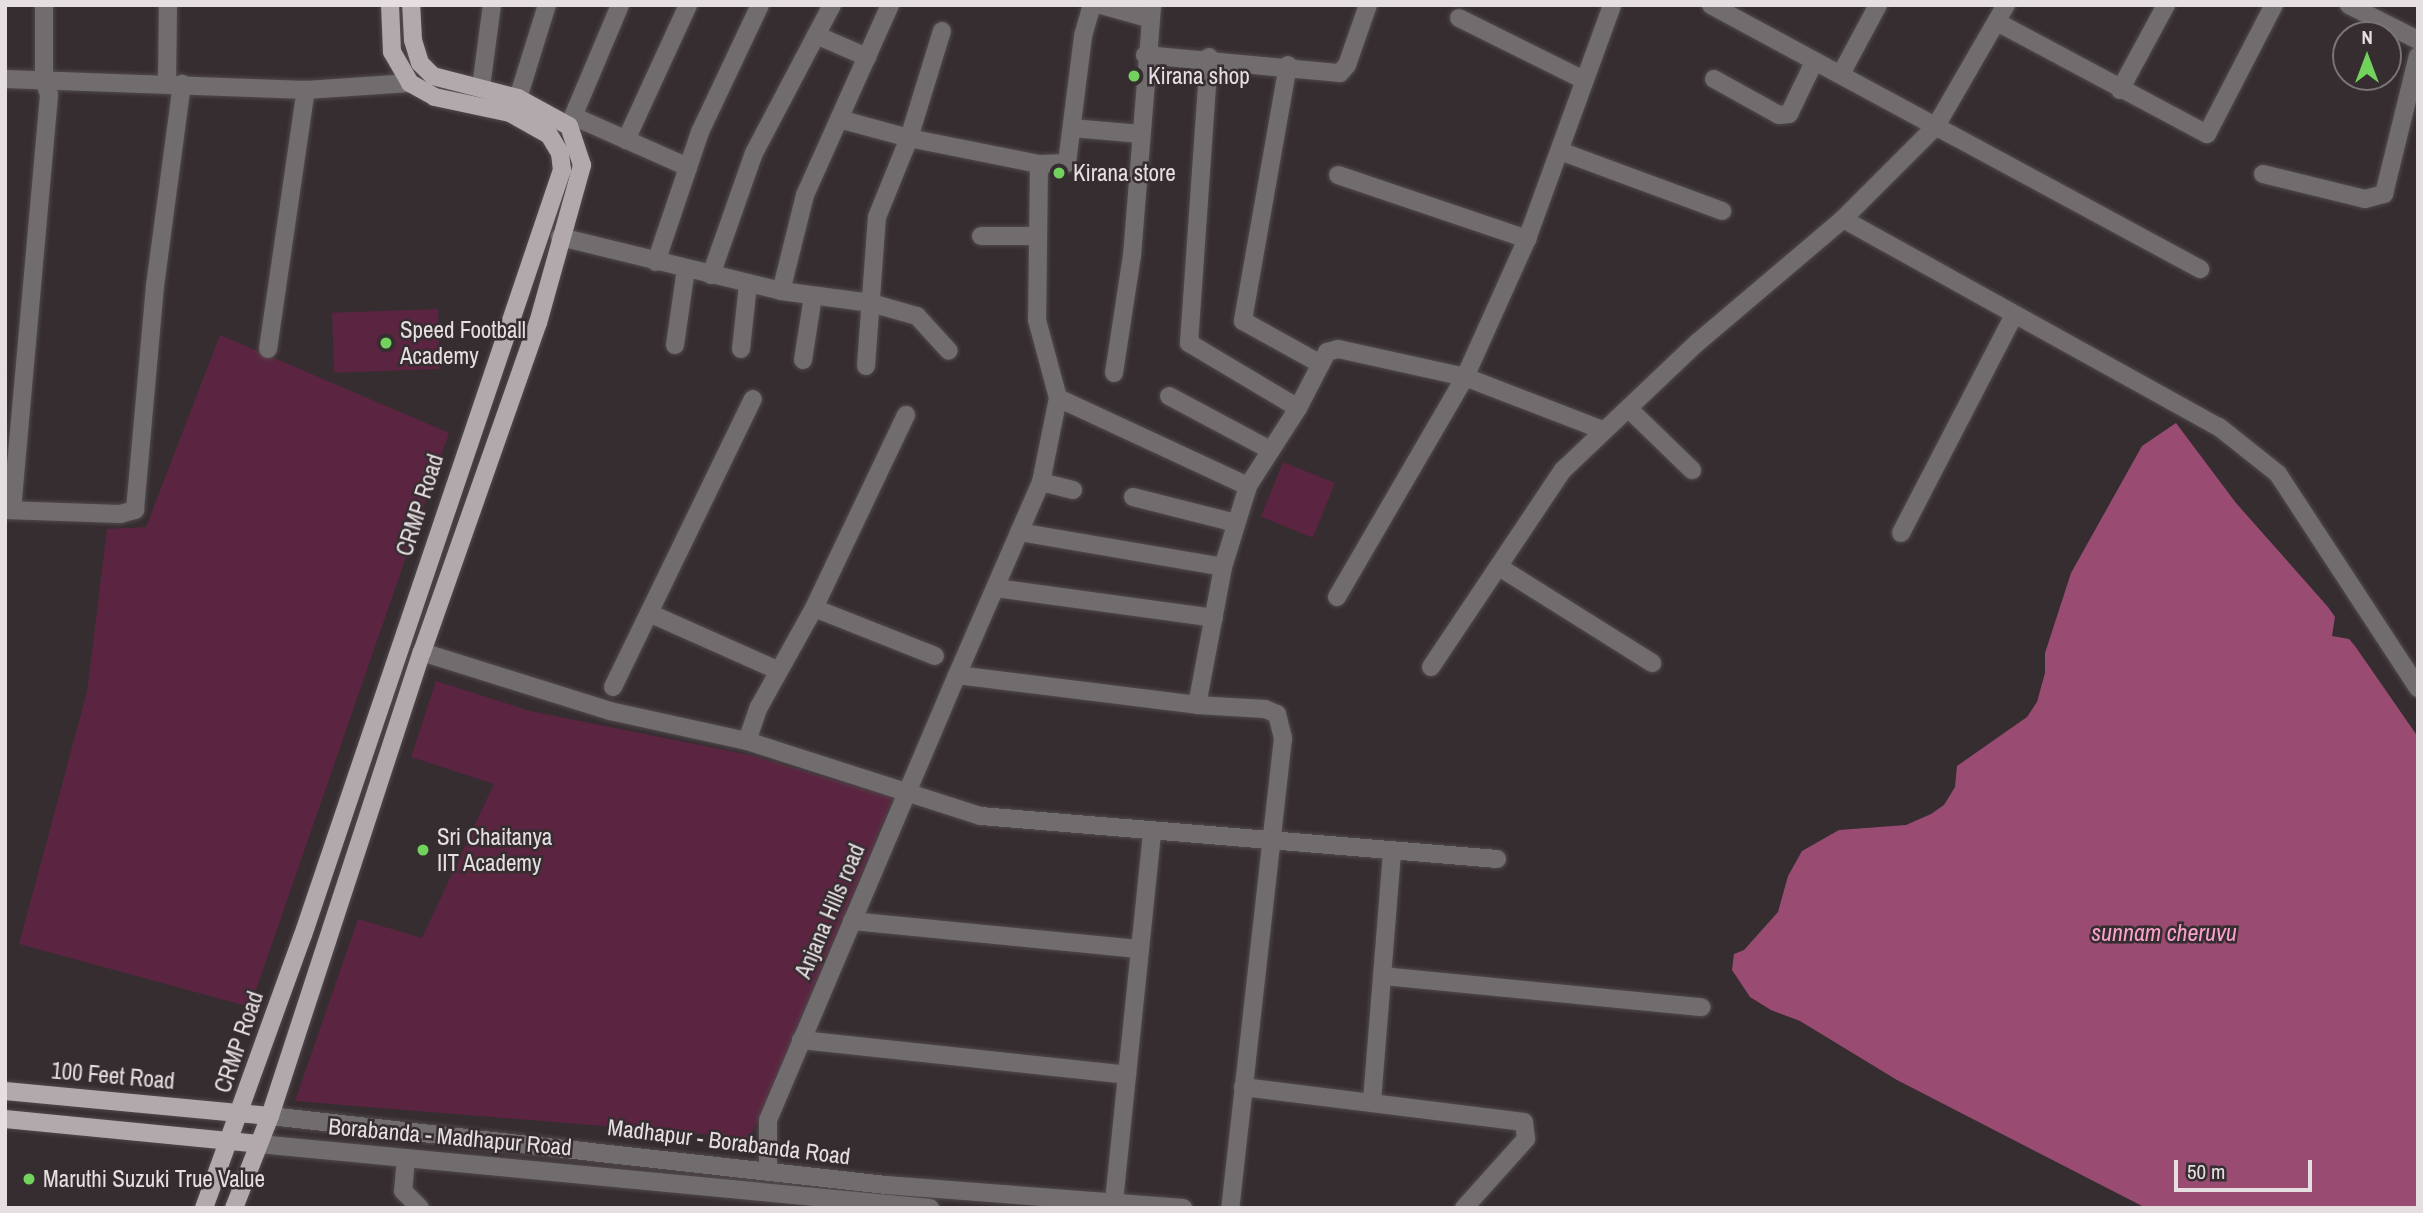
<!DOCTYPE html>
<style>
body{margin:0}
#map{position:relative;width:2423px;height:1213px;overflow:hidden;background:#352d30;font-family:"Archivo Narrow",sans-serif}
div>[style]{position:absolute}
.green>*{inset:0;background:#5b2541;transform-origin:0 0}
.water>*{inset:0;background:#994b72}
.roads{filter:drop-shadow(0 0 2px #51494c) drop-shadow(0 0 2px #51494c)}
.minor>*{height:18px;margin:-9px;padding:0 9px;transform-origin:9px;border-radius:9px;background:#716d6e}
.major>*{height:18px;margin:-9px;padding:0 9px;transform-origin:9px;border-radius:9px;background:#b2a9ad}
.dots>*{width:19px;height:19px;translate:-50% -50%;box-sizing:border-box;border:4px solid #352d30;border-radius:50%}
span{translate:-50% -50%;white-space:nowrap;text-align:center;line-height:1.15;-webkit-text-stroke:5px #352d30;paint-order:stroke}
.poi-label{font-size:23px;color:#e5dfe2}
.left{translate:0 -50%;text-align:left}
.street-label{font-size:23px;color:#e5dfe2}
.water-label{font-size:24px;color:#faa2cc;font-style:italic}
.frame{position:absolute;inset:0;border:7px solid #e5dfe2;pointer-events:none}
.north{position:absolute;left:2332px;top:21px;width:70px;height:70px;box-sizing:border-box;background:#352d30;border:2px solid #7b7477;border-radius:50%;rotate:0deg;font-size:19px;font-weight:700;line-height:28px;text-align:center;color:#e5dfe2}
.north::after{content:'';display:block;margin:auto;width:24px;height:32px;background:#72d25d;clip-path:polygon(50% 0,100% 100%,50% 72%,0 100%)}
.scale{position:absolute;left:2174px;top:1160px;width:138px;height:32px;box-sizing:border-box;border:4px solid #e5dfe2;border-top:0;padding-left:9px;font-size:21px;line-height:24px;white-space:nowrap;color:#e5dfe2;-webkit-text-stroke:5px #352d30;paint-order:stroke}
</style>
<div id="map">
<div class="green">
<div style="left:438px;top:309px;width:60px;height:106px;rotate:88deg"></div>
<div style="clip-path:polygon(220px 335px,449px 433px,250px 1007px,19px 944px,87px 692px,107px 529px,146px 527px)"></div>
<div style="left:1283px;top:462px;width:56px;height:59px;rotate:22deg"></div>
<div style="clip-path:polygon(436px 681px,530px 711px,750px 755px,893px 798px,750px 1138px,295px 1101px,358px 919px,422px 938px,494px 784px,411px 757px)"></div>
</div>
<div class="water">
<div style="clip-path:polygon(2176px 423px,2236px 503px,2328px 607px,2335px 617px,2332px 636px,2349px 639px,2355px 646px,2418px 737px,2418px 1208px,2146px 1208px,1897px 1080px,1800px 1021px,1771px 1010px,1750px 997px,1732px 970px,1734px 954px,1744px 950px,1778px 912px,1788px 876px,1802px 851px,1839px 830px,1906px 825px,1931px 814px,1944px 805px,1955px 787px,1957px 766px,2027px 717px,2037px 702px,2045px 673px,2045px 653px,2071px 573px,2142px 446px)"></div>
</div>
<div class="roads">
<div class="minor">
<div style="left:890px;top:5px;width:208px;rotate:114.1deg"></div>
<div style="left:805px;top:195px;width:99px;rotate:104deg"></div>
<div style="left:781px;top:291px;width:91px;rotate:7.6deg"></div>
<div style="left:871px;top:303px;width:48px;rotate:15.8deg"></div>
<div style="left:917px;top:316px;width:47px;rotate:47.6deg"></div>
<div style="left:1101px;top:5px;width:49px;rotate:15.5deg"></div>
<div style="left:1711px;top:5px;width:556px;rotate:28.36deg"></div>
<div style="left:2349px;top:5px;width:77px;rotate:26.9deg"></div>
<div style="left:1459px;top:18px;width:140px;rotate:26.4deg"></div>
<div style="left:1997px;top:22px;width:238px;rotate:28.1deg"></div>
<div style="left:2207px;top:134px;width:145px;rotate:-62.6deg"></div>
<div style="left:816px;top:35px;width:56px;rotate:23.3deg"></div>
<div style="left:1145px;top:55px;width:196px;rotate:5.3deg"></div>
<div style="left:1340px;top:73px;width:11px;rotate:-49deg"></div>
<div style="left:1347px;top:65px;width:64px;rotate:-70.7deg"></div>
<div style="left:1209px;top:57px;width:287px;rotate:94deg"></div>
<div style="left:1189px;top:343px;width:127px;rotate:30.8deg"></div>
<div style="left:1288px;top:65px;width:260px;rotate:100deg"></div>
<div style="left:1243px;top:321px;width:89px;rotate:28.9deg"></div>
<div style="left:1841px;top:74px;width:78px;rotate:-61.8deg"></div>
<div style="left:5px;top:79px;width:301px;rotate:2.1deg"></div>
<div style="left:306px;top:90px;width:104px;rotate:-3.9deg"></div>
<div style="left:1714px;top:79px;width:74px;rotate:29deg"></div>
<div style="left:1779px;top:115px;width:10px;rotate:-6deg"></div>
<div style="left:1789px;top:114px;width:58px;rotate:-64.3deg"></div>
<div style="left:167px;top:84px;width:79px;rotate:-89.3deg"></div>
<div style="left:481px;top:87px;width:83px;rotate:-82.4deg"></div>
<div style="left:2120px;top:90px;width:97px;rotate:-61.6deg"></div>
<div style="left:518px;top:98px;width:97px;rotate:-72.7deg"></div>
<div style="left:575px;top:117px;width:124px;rotate:23.9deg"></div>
<div style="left:839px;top:119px;width:73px;rotate:15.2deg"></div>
<div style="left:909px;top:138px;width:133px;rotate:11.3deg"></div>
<div style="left:1039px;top:164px;width:28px;rotate:-2deg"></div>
<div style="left:1067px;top:163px;width:128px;rotate:-82.8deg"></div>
<div style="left:1083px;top:36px;width:32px;rotate:-74deg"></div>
<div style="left:569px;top:126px;width:131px;rotate:-67.1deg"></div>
<div style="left:1072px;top:128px;width:69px;rotate:5deg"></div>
<div style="left:626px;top:140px;width:149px;rotate:-65.3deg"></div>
<div style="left:1560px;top:151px;width:173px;rotate:20.3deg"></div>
<div style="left:1039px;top:164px;width:156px;rotate:90.7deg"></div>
<div style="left:1037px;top:320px;width:81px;rotate:74.9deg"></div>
<div style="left:1058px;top:398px;width:86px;rotate:101.4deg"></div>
<div style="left:1041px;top:482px;width:210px;rotate:113.5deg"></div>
<div style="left:957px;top:675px;width:242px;rotate:7.1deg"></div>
<div style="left:1197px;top:705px;width:68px;rotate:3.4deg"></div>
<div style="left:1265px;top:709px;width:13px;rotate:23deg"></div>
<div style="left:1277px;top:714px;width:25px;rotate:76deg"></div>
<div style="left:1283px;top:738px;width:473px;rotate:96.4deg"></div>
<div style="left:2263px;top:174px;width:105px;rotate:13.8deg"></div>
<div style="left:2365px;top:199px;width:20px;rotate:-15deg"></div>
<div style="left:2384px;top:194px;width:142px;rotate:-76.2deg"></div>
<div style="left:1338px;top:175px;width:200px;rotate:18.7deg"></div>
<div style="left:1843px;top:219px;width:430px;rotate:29deg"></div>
<div style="left:2219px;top:427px;width:75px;rotate:38.5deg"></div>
<div style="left:2278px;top:474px;width:256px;rotate:56.8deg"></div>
<div style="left:981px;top:236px;width:56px"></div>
<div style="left:560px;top:237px;width:228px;rotate:13.7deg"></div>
<div style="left:656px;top:262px;width:137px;rotate:-71.3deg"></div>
<div style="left:700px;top:132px;width:140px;rotate:-64.7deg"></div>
<div style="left:711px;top:275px;width:129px;rotate:-70.6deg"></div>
<div style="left:754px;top:153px;width:167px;rotate:-62.2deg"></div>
<div style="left:675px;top:345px;width:77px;rotate:-81.8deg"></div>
<div style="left:268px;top:349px;width:262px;rotate:-81.7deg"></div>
<div style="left:741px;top:349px;width:64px;rotate:-83.8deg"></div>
<div style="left:803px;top:360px;width:65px;rotate:-81.1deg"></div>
<div style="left:866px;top:366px;width:149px;rotate:-85.8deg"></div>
<div style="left:877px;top:217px;width:85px;rotate:-67.9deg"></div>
<div style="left:909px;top:138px;width:112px;rotate:-72.9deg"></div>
<div style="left:1114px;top:373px;width:118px;rotate:-81.3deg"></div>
<div style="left:1132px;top:256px;width:252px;rotate:-85.4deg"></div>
<div style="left:1169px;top:396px;width:115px;rotate:28.1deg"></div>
<div style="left:1058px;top:398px;width:209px;rotate:24.9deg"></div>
<div style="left:1629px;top:409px;width:88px;rotate:44.1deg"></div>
<div style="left:1041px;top:482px;width:33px;rotate:14deg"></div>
<div style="left:1133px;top:497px;width:106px;rotate:14.2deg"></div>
<div style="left:5px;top:510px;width:115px;rotate:2deg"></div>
<div style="left:120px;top:514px;width:16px;rotate:-15deg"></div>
<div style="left:135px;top:510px;width:225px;rotate:-84.9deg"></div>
<div style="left:155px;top:286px;width:204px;rotate:-82.4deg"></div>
<div style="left:12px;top:510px;width:417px;rotate:-84.9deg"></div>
<div style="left:49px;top:95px;width:16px;rotate:-108deg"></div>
<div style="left:44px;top:80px;width:75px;rotate:-90deg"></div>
<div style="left:1019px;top:532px;width:207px;rotate:9.7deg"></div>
<div style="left:1901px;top:533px;width:246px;rotate:-62.6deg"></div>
<div style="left:1499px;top:567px;width:181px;rotate:32.1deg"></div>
<div style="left:996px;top:588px;width:220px;rotate:7.8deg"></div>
<div style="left:1337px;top:597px;width:255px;rotate:-59.8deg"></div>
<div style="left:1465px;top:377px;width:151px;rotate:-65.8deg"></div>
<div style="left:1527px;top:239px;width:249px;rotate:-70deg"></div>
<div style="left:814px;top:608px;width:130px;rotate:21.6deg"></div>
<div style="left:649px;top:613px;width:142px;rotate:24deg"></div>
<div style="left:422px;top:652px;width:197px;rotate:17.4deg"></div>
<div style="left:610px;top:711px;width:140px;rotate:12.4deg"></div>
<div style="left:747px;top:741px;width:246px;rotate:17.8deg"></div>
<div style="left:981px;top:816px;width:518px;rotate:4.76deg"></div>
<div style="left:1431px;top:667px;width:237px;rotate:-56.2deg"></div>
<div style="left:1563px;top:470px;width:186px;rotate:-43.5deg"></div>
<div style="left:1698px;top:342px;width:190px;rotate:-40.3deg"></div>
<div style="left:1843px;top:219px;width:132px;rotate:-45deg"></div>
<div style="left:1936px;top:126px;width:140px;rotate:-60deg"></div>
<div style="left:613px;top:687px;width:320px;rotate:-64.1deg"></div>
<div style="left:1197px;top:705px;width:140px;rotate:-79.3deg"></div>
<div style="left:1223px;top:567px;width:85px;rotate:-72.8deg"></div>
<div style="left:1248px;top:486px;width:93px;rotate:-57.3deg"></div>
<div style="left:1298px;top:408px;width:63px;rotate:-62.6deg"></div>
<div style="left:1327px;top:352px;width:11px;rotate:-15deg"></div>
<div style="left:1338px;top:349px;width:130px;rotate:12.4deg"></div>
<div style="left:1465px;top:377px;width:147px;rotate:21.1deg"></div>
<div style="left:747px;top:741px;width:36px;rotate:-71deg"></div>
<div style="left:759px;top:707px;width:113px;rotate:-60.9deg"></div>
<div style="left:814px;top:608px;width:214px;rotate:-64.5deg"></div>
<div style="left:852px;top:921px;width:289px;rotate:5.6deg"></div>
<div style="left:1383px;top:976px;width:320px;rotate:5.6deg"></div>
<div style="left:801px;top:1040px;width:328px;rotate:6.1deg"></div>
<div style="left:1243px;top:1087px;width:283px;rotate:7.1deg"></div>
<div style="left:1524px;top:1122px;width:17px;rotate:83deg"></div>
<div style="left:1526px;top:1139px;width:93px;rotate:131.9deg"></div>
<div style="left:1372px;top:1101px;width:250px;rotate:-85.4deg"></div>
<div style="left:270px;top:1116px;width:620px;rotate:6.39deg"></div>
<div style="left:886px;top:1185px;width:298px;rotate:4.4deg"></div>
<div style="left:259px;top:1144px;width:674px;rotate:5.45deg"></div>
<div style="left:406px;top:1158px;width:33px;rotate:95deg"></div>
<div style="left:403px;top:1191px;width:24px;rotate:45deg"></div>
<div style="left:768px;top:1169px;width:49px;rotate:-90deg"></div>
<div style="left:768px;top:1120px;width:483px;rotate:-67deg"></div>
<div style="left:1114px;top:1201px;width:370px;rotate:-84.1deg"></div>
</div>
<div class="major">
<div style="left:5px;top:1091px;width:266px;rotate:5.4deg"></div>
<div style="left:5px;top:1119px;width:255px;rotate:5.6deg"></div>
<div style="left:204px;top:1208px;width:290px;rotate:-70.1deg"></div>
<div style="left:303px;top:935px;width:808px;rotate:-71.3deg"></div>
<div style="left:562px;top:170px;width:17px;rotate:-97deg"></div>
<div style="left:560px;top:153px;width:21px;rotate:-121deg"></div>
<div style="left:549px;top:135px;width:45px;rotate:-150.6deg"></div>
<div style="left:510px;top:113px;width:77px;rotate:-168deg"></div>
<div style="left:435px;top:97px;width:29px;rotate:-151deg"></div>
<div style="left:410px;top:83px;width:36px;rotate:-120deg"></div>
<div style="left:392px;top:52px;width:47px;rotate:-92.4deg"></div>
<div style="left:234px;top:1208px;width:99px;rotate:-68.6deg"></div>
<div style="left:270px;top:1116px;width:488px;rotate:-71.9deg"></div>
<div style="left:422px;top:652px;width:349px;rotate:-70.6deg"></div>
<div style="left:538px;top:323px;width:164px;rotate:-74.4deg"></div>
<div style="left:582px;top:165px;width:41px;rotate:-108.4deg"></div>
<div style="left:569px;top:126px;width:58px;rotate:-151.2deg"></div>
<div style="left:518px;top:98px;width:88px;rotate:-165.5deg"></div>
<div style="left:433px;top:76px;width:18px;rotate:-135deg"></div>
<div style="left:420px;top:63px;width:24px;rotate:-107deg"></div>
<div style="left:413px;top:40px;width:35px;rotate:-93deg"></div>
</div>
</div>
<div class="dots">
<div style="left:1134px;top:76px;background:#72d25d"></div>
<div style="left:1059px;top:173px;background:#72d25d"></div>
<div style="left:386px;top:343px;background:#72d25d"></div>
<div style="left:423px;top:850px;background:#72d25d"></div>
<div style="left:29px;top:1179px;background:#72d25d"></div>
</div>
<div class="poi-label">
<span class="left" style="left:1148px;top:76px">Kirana shop</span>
<span class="left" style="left:1073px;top:173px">Kirana store</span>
<span class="left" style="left:400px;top:343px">Speed Football<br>Academy</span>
<span class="left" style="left:437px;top:850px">Sri Chaitanya<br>IIT Academy</span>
<span class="left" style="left:43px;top:1179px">Maruthi Suzuki True Value</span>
</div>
<div class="street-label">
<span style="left:420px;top:505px;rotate:-72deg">CRMP Road</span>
<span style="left:830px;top:911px;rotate:-67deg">Anjana Hills road</span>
<span style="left:239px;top:1042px;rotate:-71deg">CRMP Road</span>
<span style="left:113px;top:1076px;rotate:5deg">100 Feet Road</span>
<span style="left:450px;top:1137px;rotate:5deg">Borabanda - Madhapur Road</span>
<span style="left:729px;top:1142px;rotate:7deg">Madhapur - Borabanda Road</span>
</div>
<div class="water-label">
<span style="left:2164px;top:933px">sunnam cheruvu</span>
</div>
<div class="frame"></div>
<div class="north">N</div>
<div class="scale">50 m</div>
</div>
